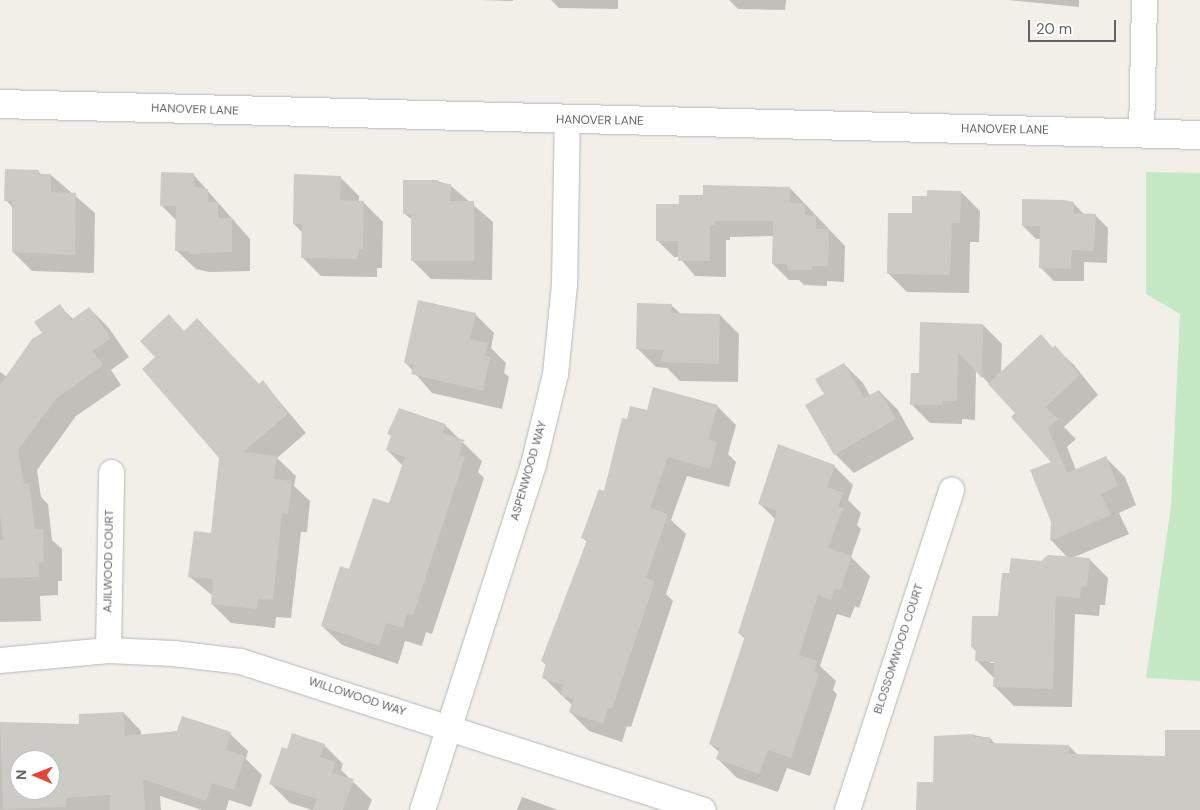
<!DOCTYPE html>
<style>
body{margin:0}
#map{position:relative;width:1200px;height:810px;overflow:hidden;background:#f1efe8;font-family:"DM Sans",sans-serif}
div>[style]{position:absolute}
.green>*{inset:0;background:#c5e8c5}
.shadow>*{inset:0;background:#0003}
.building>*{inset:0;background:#cccac5}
.roads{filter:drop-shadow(0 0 1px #b5b8bc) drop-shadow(0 0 1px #b5b8bc)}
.street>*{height:25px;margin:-12.5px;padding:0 12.5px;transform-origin:12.5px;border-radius:12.5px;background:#fff}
.secondary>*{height:28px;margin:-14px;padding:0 14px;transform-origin:14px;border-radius:14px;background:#fff}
span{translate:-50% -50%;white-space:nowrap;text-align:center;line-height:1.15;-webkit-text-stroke:4.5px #fff;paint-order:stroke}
.street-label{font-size:12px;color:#5f6368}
.north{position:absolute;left:10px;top:750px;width:50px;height:50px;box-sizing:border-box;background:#fff;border:1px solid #bfc1c3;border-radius:50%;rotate:271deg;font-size:14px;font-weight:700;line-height:20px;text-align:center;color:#5f6368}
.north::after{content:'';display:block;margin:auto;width:18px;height:22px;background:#ea4335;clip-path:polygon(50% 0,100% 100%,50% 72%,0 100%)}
.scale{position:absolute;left:1028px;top:20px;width:88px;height:22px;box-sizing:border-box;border:2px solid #5f6368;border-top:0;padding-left:6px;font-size:15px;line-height:18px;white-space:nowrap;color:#5f6368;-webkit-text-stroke:4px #fff;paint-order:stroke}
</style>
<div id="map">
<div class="green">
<div style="clip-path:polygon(1146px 172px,1200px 173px,1200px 681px,1146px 678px,1171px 507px,1180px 314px,1146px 294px)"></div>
</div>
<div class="shadow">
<div style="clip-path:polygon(480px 0,513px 0,513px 1px)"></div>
<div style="clip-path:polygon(551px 0,618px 0,618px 9px,559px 8px)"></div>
<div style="clip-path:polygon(729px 0,786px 0,785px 10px,738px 9px)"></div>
<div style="clip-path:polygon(1008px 0,1079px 0,1079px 7px)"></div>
<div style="clip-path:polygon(38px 171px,42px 175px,51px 175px,95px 213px,94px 273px,32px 271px,13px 252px,13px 208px,6px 200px)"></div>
<div style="clip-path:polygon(193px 174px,250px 239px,250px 271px,209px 272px,196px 269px,176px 250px,177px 221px,161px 205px)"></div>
<div style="clip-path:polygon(340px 177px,359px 196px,359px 202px,364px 203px,383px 222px,382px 268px,377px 268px,377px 277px,321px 276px,302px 257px,303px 233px,294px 224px)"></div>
<div style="clip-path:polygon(437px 181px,450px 185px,493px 222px,492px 280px,431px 279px,412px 260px,413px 221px,404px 213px)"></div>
<div style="clip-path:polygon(790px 188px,845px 246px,844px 282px,827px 281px,827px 286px,804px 285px,799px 280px,789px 280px,773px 264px,774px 236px,730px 237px,730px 240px,726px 240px,726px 277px,695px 276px,679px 257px,674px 257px,658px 241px,680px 206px,704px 197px)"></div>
<div style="clip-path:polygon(961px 192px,980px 211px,979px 242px,970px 242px,969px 293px,907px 292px,888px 273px,913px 214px,928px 197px)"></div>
<div style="clip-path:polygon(1073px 203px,1085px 215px,1095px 215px,1108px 228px,1107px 263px,1084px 262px,1084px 281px,1054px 281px,1041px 268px,1041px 239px,1036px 239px,1023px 226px)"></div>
<div style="clip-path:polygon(671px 305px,681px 314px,720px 315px,739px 334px,738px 382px,680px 381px,667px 368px,656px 367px,637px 348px)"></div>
<div style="clip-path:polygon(60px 306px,74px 320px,89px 308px,108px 327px,129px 357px,111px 370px,121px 385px,76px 416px,37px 470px,41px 497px,48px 504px,52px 540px,62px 549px,62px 581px,58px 581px,58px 595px,40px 596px,41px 621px,0 622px,0 372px,7px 377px,43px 333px)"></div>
<div style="clip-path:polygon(475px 314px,494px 333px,491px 348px,506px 363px,504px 373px,509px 377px,502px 409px,432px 393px,405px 362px)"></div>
<div style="clip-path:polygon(evenodd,983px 325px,1002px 344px,1001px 373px,1055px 347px,1074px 365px,1098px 395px,1064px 427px,1076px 439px,1067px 447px,1076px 470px,1106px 458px,1125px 477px,1136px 505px,1119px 513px,1129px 534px,1072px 558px,1089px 559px,1108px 578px,1105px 605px,1100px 605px,1099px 616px,1075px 614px,1072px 707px,1014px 706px,995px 687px,995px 679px,977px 661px,977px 652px,972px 647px,1042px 562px,1068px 558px,1051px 540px,1053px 462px,1017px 413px,976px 370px,975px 420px,962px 419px,962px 424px,930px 423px,911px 404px,920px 374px,983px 325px,990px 661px,1000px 663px,990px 663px,990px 661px)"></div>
<div style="clip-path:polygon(185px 332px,260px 385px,263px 382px,306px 433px,277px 458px,296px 476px,294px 486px,310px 501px,307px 532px,301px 532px,291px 618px,276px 617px,275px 628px,231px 623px,212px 604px,213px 596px,190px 577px,212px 534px,220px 457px)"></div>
<div style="clip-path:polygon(844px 364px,863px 383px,870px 396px,879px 391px,898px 410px,914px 439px,854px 473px,835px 454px,826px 395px)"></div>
<div style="clip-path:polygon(717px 406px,736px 425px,728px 454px,736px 462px,729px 487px,687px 476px,671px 520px,686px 534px,666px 594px,673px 601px,631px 727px,627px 726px,622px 742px,589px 731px,570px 712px,572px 705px,543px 677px,547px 666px,542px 661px,587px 542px,583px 538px,604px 492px,627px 421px,648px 412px)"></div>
<div style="clip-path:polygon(445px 425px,482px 461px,478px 472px,484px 478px,432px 634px,426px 632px,422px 646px,405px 641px,398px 664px,342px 645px,322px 626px,350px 570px,390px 505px,403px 466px,387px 450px,392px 437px,389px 434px)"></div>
<div style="clip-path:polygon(834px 466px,853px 485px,848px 500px,861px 513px,857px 525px,861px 529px,851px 557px,870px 576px,859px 608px,855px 606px,850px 618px,837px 614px,820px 666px,836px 681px,833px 690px,837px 694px,810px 776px,787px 768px,778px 792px,737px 778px,718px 759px,720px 753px,710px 744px,745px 639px,739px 633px,776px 520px,760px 504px)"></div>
<div style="clip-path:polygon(evenodd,124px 713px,141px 731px,141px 736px,230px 734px,248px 751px,246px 759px,262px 775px,251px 807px,229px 800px,226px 810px,202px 810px,160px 796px,161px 810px,0 810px,0 723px,80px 725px,124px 713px,20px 760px,50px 760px,50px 790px,20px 790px,20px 760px)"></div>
<div style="clip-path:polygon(1200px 731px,1200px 810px,918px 810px,973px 735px,990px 738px,996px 745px,1069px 746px,1079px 756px,1166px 757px)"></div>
<div style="clip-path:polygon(324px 745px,343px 764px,341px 770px,372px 800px,368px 810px,312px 810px,290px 803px,271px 784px,288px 750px)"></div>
<div style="clip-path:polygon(522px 797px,558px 810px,517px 810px)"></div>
</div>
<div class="building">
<div style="clip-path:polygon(5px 169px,39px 170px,39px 174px,51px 174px,51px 192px,76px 193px,75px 255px,12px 252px,12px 201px,4px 201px)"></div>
<div style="clip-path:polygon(161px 172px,194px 173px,194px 187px,208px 189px,208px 202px,218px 202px,218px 218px,232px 218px,232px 252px,189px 254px,189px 251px,175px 251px,176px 206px,160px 206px)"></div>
<div style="clip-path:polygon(294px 174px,341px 176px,340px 200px,364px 201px,363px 249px,359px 249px,358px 259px,301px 258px,302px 224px,293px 224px)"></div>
<div style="clip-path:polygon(403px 180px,438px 180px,438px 183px,451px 184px,450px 201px,474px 201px,474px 261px,411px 261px,411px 214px,403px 214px)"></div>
<div style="clip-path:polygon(703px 185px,790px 187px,790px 203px,805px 203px,805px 215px,816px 216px,816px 229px,829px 229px,828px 266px,812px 266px,812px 270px,787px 270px,787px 264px,772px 264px,773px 221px,715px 221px,715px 225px,710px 225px,710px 261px,678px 261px,678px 241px,656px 241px,656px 204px,679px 204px,679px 195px,703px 195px)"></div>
<div style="clip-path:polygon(927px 190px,961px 191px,960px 223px,952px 223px,950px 275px,887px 274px,888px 213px,912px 213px,912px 196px,927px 196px)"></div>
<div style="clip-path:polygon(1022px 199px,1064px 200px,1074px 202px,1074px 213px,1096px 214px,1094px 251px,1072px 250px,1071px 269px,1039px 268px,1040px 226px,1022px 226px)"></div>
<div style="clip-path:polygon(418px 300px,476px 313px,470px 339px,488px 343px,485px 356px,490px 357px,483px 391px,411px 374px,414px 365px,404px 363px)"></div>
<div style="clip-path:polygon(637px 303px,672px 304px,671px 313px,720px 314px,719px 364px,660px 362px,664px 350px,636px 349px)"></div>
<div style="clip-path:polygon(60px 304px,71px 320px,89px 307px,111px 338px,93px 351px,103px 365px,57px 398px,18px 450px,24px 484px,29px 483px,35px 529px,43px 529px,44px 562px,39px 562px,39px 577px,0 578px,0 540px,3px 540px,0 514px,0 385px,32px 339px,42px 333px,34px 322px)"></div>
<div style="clip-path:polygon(169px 314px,184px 331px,197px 318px,259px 384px,263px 380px,288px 414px,243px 452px,277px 456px,274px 479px,292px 481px,288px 514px,282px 513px,273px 600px,258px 599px,257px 609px,211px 604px,213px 579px,188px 577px,194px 531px,211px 533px,219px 458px,142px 369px,155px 357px,140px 341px)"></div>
<div style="clip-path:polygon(920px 322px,983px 324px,982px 378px,958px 352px,957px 401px,943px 401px,943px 405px,910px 405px,911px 373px,919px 373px)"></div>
<div style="clip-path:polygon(1041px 334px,1053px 348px,1055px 345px,1080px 375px,1046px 407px,1058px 419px,1048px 428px,1067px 473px,1106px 456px,1118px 486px,1101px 494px,1111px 515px,1050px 541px,1051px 522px,1030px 470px,1051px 462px,1011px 417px,1015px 413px,988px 384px)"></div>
<div style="clip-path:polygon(844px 363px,864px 398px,879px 390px,896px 419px,834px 455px,805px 405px,824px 394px,815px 379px)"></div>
<div style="clip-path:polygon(653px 387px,718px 405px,708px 439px,717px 442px,710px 469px,668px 457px,650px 508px,668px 514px,646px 578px,655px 581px,612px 709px,608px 708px,603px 724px,569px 712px,573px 699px,560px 695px,563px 685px,542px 678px,546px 663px,541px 661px,587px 540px,581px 538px,599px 489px,604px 491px,622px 418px,627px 419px,630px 406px,647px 410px)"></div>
<div style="clip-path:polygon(399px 408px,446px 424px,442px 433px,464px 440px,459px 455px,465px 457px,413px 615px,407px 614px,403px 628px,386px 623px,379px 646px,321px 626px,340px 566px,349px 569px,373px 498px,389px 503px,405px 457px,386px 450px,391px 435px,387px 434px)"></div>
<div style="clip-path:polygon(778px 444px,835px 465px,827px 487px,843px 493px,838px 507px,843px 508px,828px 548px,852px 556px,840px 590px,835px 588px,831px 600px,818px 595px,799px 655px,817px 661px,814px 672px,819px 674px,791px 758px,768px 750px,759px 774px,716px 759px,720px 748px,709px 744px,745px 636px,738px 633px,777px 511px,758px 504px)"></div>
<div style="clip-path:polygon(1048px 555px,1090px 558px,1087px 587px,1081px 586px,1080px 598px,1056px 596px,1053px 689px,993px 687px,994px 662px,975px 661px,976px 648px,971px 647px,972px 616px,998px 616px,1002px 573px,1009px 573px,1011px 558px,1041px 561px)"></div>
<div style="clip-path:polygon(evenodd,124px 712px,125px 736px,177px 731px,182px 716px,231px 732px,226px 750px,245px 756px,234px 790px,212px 783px,206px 801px,143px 779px,145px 810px,110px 810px,110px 795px,66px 798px,66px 807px,3px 809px,0 722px,79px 724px,79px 714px,124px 712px,20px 760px,50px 760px,50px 790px,20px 790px,20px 760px)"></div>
<div style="clip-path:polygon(1165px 730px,1200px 730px,1200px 810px,916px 810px,917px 782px,933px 782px,934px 736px,974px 734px,974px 737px,990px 737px,990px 743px,1069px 745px,1069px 754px,1165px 756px)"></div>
<div style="clip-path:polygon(292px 733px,325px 744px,320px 757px,335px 762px,332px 773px,354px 779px,343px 810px,313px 810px,317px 799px,269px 784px,282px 747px,287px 749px)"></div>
</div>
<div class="roads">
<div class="street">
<div style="left:1141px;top:133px;width:133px;rotate:-88.7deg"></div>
<div style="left:108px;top:650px;width:178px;rotate:-89deg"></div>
<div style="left:0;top:660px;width:108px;rotate:-5.3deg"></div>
<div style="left:108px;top:650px;width:65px;rotate:2.6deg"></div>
<div style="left:173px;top:653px;width:67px;rotate:6.8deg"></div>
<div style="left:240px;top:661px;width:486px;rotate:17.8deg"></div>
<div style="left:422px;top:810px;width:363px;rotate:-72.2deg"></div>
<div style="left:533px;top:464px;width:93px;rotate:-76.3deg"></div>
<div style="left:555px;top:374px;width:90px;rotate:-84.3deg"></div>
<div style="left:564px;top:284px;width:164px;rotate:-89deg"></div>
<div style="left:847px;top:810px;width:337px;rotate:-72deg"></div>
</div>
<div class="secondary">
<div style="left:0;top:104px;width:1200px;rotate:1.48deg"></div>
</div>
</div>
<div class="street-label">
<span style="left:195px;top:110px;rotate:2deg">HANOVER LANE</span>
<span style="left:600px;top:121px;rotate:1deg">HANOVER LANE</span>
<span style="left:1005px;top:130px;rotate:1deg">HANOVER LANE</span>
<span style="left:529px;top:471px;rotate:-74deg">ASPENWOOD WAY</span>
<span style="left:109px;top:561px;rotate:-89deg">AJILWOOD COURT</span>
<span style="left:899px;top:649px;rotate:-72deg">BLOSSOMWOOD COURT</span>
<span style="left:357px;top:697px;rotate:18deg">WILLOWOOD WAY</span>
</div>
<div class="north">N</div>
<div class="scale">20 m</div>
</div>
